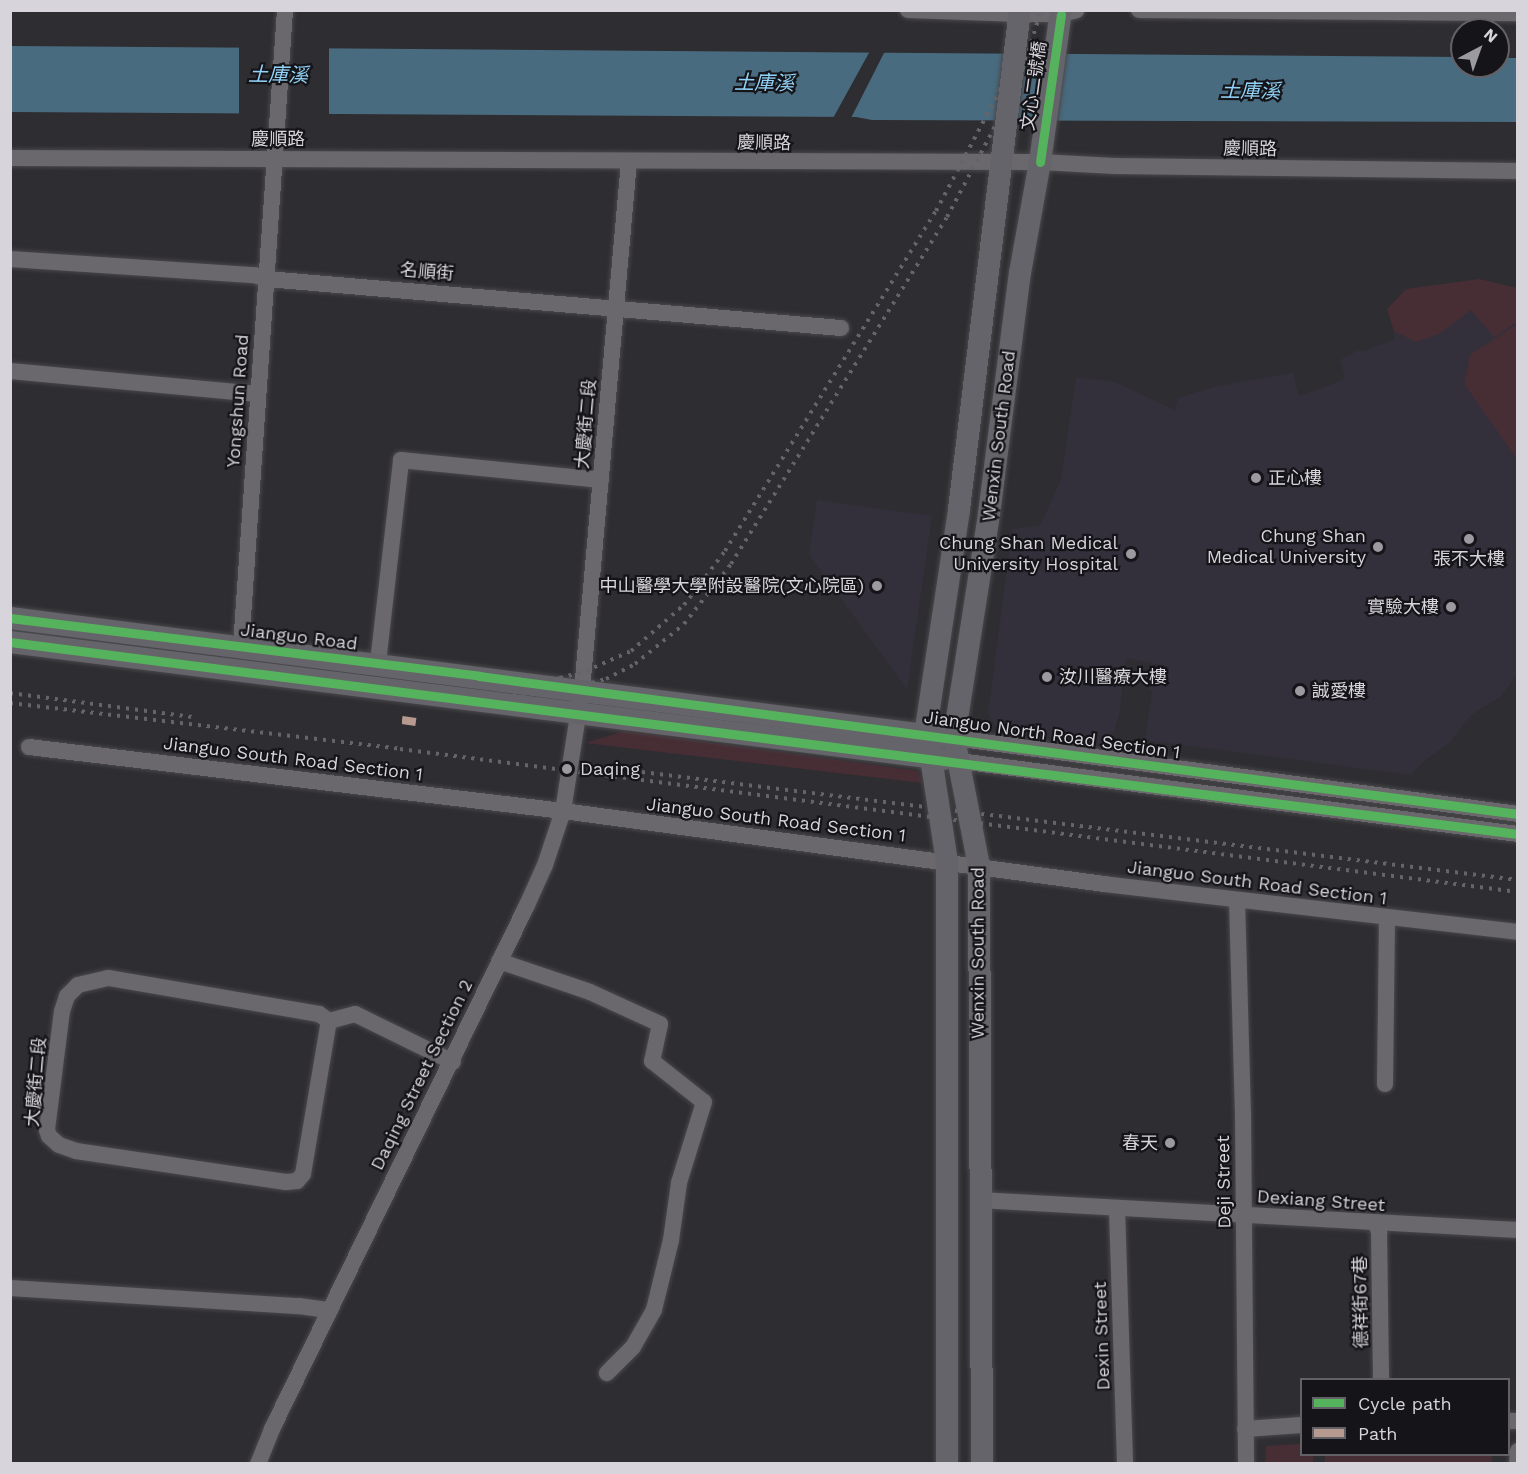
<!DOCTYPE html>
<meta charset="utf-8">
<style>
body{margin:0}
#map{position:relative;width:1528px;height:1474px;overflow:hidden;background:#2e2d31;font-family:"Work Sans","Noto Sans TC",sans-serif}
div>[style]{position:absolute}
.built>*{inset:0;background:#33303c}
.green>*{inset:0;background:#472d34;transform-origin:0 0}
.water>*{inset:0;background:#496b7f}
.pier>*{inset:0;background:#2e2d31;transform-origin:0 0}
.roads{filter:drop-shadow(0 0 2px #49484b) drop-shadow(0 0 2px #49484b)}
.minor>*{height:16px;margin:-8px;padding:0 8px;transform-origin:8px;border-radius:8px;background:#6a686c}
.secondary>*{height:22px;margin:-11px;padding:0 11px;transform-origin:11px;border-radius:11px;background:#65646a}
.rail>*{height:4px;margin-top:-2px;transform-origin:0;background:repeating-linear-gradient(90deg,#656467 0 3px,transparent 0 9px)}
.quiet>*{height:8px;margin-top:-4px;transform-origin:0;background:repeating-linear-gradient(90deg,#b69a8f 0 15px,transparent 0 23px)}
.cycleway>*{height:9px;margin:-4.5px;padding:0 4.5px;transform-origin:4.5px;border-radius:4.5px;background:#56b35d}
.dots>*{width:16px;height:16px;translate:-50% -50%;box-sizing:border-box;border:3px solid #151418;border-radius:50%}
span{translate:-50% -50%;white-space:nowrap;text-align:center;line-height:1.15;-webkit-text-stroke:4.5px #151418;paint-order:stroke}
.street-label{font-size:18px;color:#d7d5db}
.poi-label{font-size:18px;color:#d7d5db}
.left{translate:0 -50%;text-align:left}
.right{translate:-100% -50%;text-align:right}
.water-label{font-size:20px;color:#92d3f9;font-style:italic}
.frame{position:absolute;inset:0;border:12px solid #d7d5db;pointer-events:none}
.legend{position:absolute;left:1300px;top:1378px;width:210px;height:78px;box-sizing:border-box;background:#151418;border:2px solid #636166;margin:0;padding:8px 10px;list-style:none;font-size:18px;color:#d7d5db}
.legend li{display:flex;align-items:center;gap:12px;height:30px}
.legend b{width:30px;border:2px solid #636166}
.north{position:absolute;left:1450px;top:18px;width:60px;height:60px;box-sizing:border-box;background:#151418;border:2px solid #636166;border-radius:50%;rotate:41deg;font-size:16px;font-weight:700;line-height:24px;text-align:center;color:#d7d5db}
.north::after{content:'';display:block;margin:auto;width:21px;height:27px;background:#9c9aa0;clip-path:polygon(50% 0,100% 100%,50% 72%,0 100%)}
</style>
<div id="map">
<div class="built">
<div style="clip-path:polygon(1517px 293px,1517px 674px,1501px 696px,1470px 716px,1449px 743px,1424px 761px,1411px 775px,1145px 740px,1152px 691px,1149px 689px,1152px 673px,1160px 665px,1126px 658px,1120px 710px,1112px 739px,1106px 745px,999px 731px,988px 714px,1012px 529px,1040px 526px,1061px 479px,1076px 377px,1115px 382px,1175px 410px,1178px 398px,1213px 387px,1293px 373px,1299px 396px,1341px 381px,1345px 377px,1340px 360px,1357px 351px,1365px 351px,1395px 339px,1391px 317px)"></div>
<div style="clip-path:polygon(817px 500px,932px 516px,907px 689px,809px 555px)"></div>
</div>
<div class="green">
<div style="clip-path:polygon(1479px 279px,1517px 288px,1517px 322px,1494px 337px,1471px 310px,1439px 334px,1416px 342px,1394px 331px,1387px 309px,1406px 289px)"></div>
<div style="clip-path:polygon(1517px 324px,1517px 459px,1464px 384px,1470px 355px)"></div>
<div style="clip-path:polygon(624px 731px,918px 771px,922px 783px,585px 743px)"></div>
<div style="clip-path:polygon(1301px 1444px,1302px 1454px,1313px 1455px,1313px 1463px,1265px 1463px,1266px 1446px)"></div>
<div style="left:1325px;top:1455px;width:167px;height:8px"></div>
</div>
<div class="water">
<div style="clip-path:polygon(11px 46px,1462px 57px,1462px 66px,1498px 66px,1498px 58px,1518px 58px,1517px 122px,872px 120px,856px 117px,11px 112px)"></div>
</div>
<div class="pier">
<div style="left:239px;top:44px;width:90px;height:72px"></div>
<div style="clip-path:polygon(870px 51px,885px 51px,850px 120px,832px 120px)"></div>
</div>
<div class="roads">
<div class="minor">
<div style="left:908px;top:10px;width:112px;rotate:2deg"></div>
<div style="left:1020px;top:14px;width:41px"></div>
<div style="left:1061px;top:14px;width:16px;rotate:-14deg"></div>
<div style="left:1139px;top:10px;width:379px;rotate:0.5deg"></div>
<div style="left:10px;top:158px;width:1030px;rotate:0.22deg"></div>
<div style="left:1040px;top:162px;width:75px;rotate:3.1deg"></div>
<div style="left:1115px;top:166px;width:403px;rotate:0.7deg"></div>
<div style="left:10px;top:259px;width:245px;rotate:3.8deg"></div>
<div style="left:254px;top:275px;width:14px;rotate:17deg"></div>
<div style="left:267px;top:279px;width:576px;rotate:4.88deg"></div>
<div style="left:10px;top:371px;width:249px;rotate:5.3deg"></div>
<div style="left:241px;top:646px;width:638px;rotate:-86.04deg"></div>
<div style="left:378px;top:663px;width:204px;rotate:-83.5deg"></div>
<div style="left:401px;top:460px;width:201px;rotate:5.7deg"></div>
<div style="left:954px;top:738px;width:569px;rotate:7.67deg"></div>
<div style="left:29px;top:747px;width:538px;rotate:6.83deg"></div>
<div style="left:563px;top:811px;width:546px;rotate:7.68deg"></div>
<div style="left:1104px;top:884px;width:417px;rotate:6.6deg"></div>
<div style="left:959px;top:761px;width:564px;rotate:7.44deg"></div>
<div style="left:1237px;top:900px;width:214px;rotate:88.4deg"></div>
<div style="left:1243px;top:1114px;width:350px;rotate:89.5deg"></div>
<div style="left:499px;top:961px;width:96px;rotate:18.8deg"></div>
<div style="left:590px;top:992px;width:77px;rotate:24.6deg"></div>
<div style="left:660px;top:1024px;width:38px;rotate:102deg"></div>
<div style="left:652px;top:1061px;width:66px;rotate:38.3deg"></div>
<div style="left:704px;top:1102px;width:85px;rotate:107.2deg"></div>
<div style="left:679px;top:1183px;width:58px;rotate:98deg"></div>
<div style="left:671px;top:1240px;width:72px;rotate:103.7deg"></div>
<div style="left:654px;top:1310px;width:43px;rotate:119.6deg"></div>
<div style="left:633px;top:1347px;width:37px;rotate:135deg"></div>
<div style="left:329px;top:1021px;width:12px;rotate:-145deg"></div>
<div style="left:319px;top:1014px;width:214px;rotate:-170.3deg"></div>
<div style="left:108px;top:978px;width:31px;rotate:167deg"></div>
<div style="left:78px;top:985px;width:16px;rotate:135deg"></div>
<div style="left:67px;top:996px;width:16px;rotate:108deg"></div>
<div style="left:62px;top:1011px;width:120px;rotate:97.2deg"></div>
<div style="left:47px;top:1130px;width:6px;rotate:72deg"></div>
<div style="left:49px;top:1136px;width:13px;rotate:42deg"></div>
<div style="left:59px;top:1145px;width:18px;rotate:19deg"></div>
<div style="left:76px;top:1151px;width:212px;rotate:8.4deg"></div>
<div style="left:286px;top:1182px;width:11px;rotate:-5deg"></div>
<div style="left:297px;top:1181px;width:9px;rotate:-49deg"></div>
<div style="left:303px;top:1174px;width:155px;rotate:-80.4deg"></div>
<div style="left:329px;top:1021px;width:27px;rotate:-15deg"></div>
<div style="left:355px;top:1014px;width:109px;rotate:26.1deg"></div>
<div style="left:1385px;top:1084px;width:165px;rotate:-89.3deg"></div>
<div style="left:979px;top:1200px;width:540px;rotate:3.19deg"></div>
<div style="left:1117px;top:1208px;width:256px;rotate:88.2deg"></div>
<div style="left:1376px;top:1224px;width:9px;rotate:69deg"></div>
<div style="left:1379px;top:1232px;width:148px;rotate:89.2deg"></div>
<div style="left:10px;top:1288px;width:290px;rotate:3.6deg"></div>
<div style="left:299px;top:1306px;width:29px;rotate:8deg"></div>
<div style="left:1508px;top:1421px;width:10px"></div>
<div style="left:1245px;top:1429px;width:57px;rotate:-4deg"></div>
<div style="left:258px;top:1464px;width:38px;rotate:-68deg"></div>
<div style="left:272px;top:1429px;width:583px;rotate:-64.05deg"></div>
<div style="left:527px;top:905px;width:44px;rotate:-65.8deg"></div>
<div style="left:545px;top:865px;width:57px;rotate:-71.6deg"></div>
<div style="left:563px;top:811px;width:122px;rotate:-81.1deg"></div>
<div style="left:582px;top:690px;width:531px;rotate:-84.92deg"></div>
<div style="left:1517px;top:1464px;width:13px;rotate:-86deg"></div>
</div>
<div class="secondary">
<div style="left:10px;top:618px;width:938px;rotate:7.29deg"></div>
<div style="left:10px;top:642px;width:941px;rotate:7.14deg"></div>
<div style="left:947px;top:1464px;width:602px;rotate:-90deg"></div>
<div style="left:947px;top:862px;width:106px;rotate:-98.7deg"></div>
<div style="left:931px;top:757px;width:23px;rotate:-105deg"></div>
<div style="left:925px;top:735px;width:229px;rotate:-81.4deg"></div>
<div style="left:959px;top:509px;width:503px;rotate:-83.03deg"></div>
<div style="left:982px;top:1464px;width:598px;rotate:-90.29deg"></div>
<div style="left:979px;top:866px;width:130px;rotate:-101.1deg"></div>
<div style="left:954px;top:738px;width:227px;rotate:-81.1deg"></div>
<div style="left:989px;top:514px;width:243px;rotate:-82.7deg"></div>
<div style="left:1020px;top:273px;width:113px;rotate:-79.8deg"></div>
<div style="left:1040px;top:162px;width:153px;rotate:-82.1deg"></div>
</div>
</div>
<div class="rail">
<div style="left:10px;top:622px;width:498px;rotate:6.8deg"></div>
<div style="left:504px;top:681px;width:56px;rotate:-3.1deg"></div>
<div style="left:560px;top:678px;width:27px;rotate:-15deg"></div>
<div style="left:586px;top:671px;width:49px;rotate:-24deg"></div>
<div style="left:631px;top:651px;width:70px;rotate:-41deg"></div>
<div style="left:684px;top:605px;width:68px;rotate:-52.8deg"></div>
<div style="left:725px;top:551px;width:400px;rotate:-58.2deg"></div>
<div style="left:936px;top:211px;width:169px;rotate:-62.1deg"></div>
<div style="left:1015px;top:62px;width:54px;rotate:-76deg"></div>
<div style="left:10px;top:637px;width:452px;rotate:7.1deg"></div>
<div style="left:459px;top:693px;width:45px;rotate:3.8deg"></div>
<div style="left:504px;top:696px;width:53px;rotate:-4.3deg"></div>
<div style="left:557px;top:692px;width:51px;rotate:-14.9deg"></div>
<div style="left:606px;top:679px;width:33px;rotate:-27deg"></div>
<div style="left:635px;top:664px;width:63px;rotate:-39.2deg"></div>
<div style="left:684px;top:624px;width:76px;rotate:-51.9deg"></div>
<div style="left:731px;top:564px;width:409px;rotate:-58.1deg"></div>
<div style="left:947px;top:217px;width:158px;rotate:-62.1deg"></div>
<div style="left:1021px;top:77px;width:70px;rotate:-73.4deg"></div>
<div style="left:10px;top:693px;width:184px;rotate:7.5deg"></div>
<div style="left:10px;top:703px;width:393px;rotate:6.7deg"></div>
<div style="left:400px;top:749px;width:1127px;rotate:7.29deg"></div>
<div style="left:642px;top:772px;width:883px;rotate:7.03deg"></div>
</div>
<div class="quiet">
<div style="left:402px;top:720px;width:14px;rotate:8deg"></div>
</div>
<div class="cycleway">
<div style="left:1040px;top:162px;width:149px;rotate:-81.9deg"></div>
<div style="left:10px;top:618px;width:473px;rotate:7deg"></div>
<div style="left:479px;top:676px;width:1048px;rotate:7.57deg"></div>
<div style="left:10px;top:642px;width:1520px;rotate:7.26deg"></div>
</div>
<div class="dots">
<div style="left:1256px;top:478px;background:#9c9aa0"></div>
<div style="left:1469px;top:539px;background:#9c9aa0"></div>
<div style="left:1378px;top:547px;background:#9c9aa0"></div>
<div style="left:1131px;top:554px;background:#9c9aa0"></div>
<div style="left:877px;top:586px;background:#9c9aa0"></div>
<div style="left:1451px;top:607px;background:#9c9aa0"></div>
<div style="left:1047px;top:677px;background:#9c9aa0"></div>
<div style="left:1300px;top:691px;background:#9c9aa0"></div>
<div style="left:567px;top:769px;background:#9c9aa0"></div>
<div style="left:1170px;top:1143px;background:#9c9aa0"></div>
</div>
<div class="street-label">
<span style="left:1034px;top:86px;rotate:-82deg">文心二號橋</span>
<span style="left:278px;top:139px">慶順路</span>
<span style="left:764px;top:143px;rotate:1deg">慶順路</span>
<span style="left:1250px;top:149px;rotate:1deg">慶順路</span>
<span style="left:427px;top:272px;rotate:5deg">名順街</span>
<span style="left:238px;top:401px;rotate:-86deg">Yongshun Road</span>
<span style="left:586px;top:424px;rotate:-85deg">大慶街二段</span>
<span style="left:999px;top:436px;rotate:-83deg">Wenxin South Road</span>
<span style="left:299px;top:637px;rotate:7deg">Jianguo Road</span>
<span style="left:1052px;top:735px;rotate:8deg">Jianguo North Road Section 1</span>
<span style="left:293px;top:759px;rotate:7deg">Jianguo South Road Section 1</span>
<span style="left:776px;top:820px;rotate:7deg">Jianguo South Road Section 1</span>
<span style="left:1257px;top:883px;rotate:7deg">Jianguo South Road Section 1</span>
<span style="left:978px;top:953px;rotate:-90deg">Wenxin South Road</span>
<span style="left:422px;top:1075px;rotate:-64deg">Daqing Street Section 2</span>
<span style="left:36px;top:1082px;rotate:-85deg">大慶街二段</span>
<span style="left:1224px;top:1182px;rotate:-91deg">Deji Street</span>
<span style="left:1321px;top:1201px;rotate:4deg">Dexiang Street</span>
<span style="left:1361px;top:1302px;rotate:-91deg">德祥街67巷</span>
<span style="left:1102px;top:1336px;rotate:-92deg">Dexin Street</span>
</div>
<div class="poi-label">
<span class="left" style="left:1268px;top:478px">正心樓</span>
<span class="right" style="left:1366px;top:547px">Chung Shan<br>Medical University</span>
<span class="right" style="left:1118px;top:554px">Chung Shan Medical<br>University Hospital</span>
<span style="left:1469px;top:559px">張不大樓</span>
<span class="right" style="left:864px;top:586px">中山醫學大學附設醫院(文心院區)</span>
<span class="right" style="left:1439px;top:607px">實驗大樓</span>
<span class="left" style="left:1059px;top:677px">汝川醫療大樓</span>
<span class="left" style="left:1312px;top:691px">誠愛樓</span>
<span class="left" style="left:580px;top:769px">Daqing</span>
<span class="right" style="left:1158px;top:1143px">春天</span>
</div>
<div class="water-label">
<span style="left:278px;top:75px;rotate:1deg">土庫溪</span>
<span style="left:764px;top:83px;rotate:1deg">土庫溪</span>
<span style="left:1250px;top:91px;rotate:1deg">土庫溪</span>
</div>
<div class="frame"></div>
<ul class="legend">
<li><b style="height:8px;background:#56b35d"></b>Cycle path</li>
<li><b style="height:8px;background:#b69a8f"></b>Path</li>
</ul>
<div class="north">N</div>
</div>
